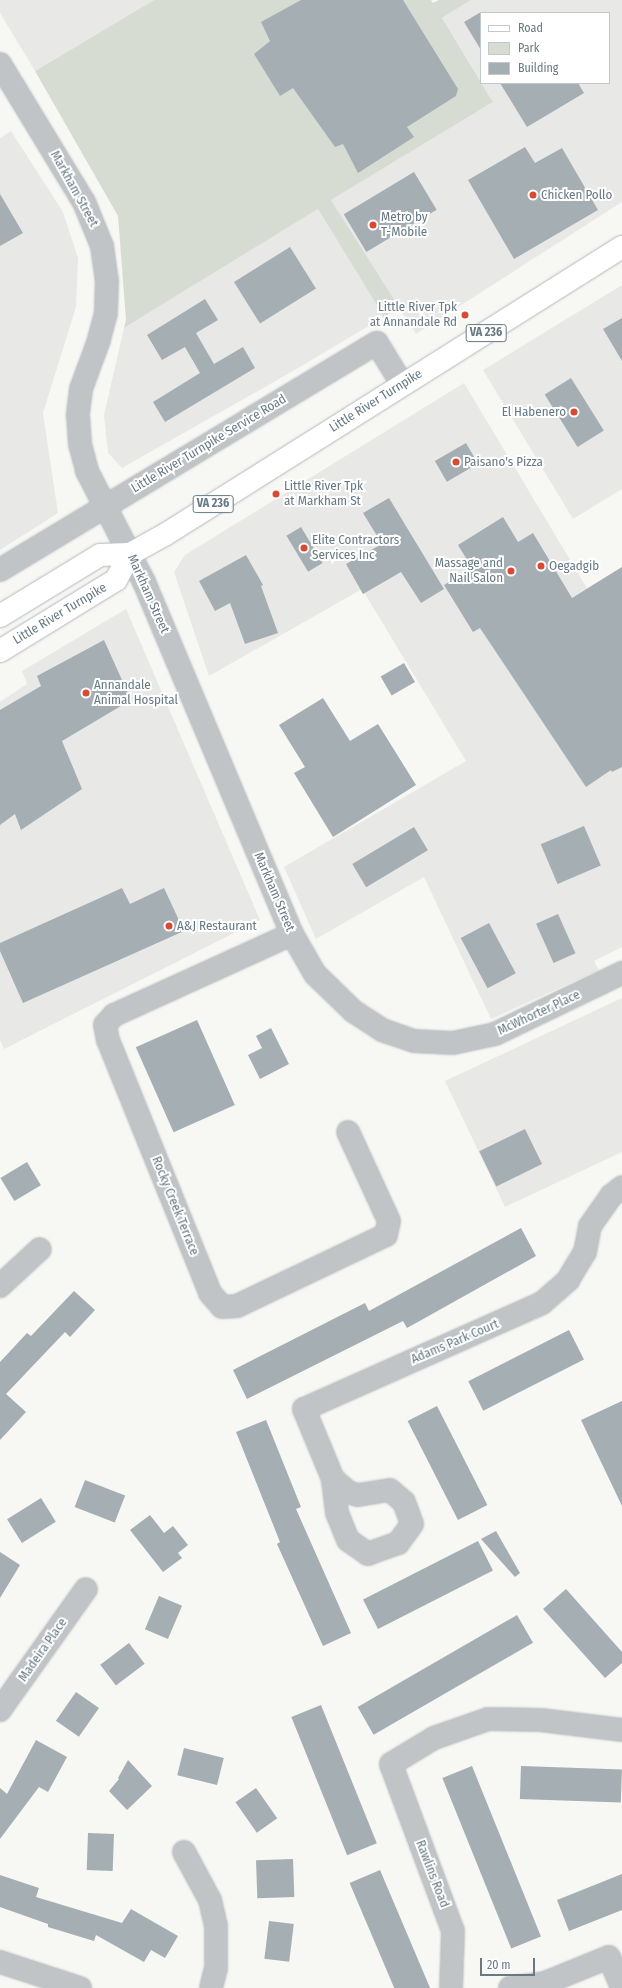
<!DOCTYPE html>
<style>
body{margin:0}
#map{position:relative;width:622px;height:1988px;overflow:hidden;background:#f7f7f4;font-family:"Fira Sans Condensed",sans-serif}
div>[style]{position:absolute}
.built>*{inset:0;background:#e8e8e7}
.green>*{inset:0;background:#d7dcd3}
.building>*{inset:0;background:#a5aeb3;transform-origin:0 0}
.roads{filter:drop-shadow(0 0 1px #b3b8bb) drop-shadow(0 0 1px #b3b8bb)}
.minor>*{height:22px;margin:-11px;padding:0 11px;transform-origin:11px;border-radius:11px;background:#c0c4c7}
.major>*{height:22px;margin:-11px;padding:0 11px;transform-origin:11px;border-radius:11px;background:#fff}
.dots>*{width:11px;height:11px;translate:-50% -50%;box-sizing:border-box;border:2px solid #fff;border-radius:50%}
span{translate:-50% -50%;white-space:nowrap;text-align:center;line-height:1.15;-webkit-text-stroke:4px #fff;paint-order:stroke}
.shield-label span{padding:1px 3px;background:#fff;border:1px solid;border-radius:3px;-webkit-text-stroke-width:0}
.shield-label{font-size:12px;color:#677983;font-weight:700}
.street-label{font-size:13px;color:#677983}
.poi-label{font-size:13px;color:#677983}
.left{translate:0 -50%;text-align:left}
.right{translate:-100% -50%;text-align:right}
.legend{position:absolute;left:480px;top:12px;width:130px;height:72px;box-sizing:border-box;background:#fff;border:1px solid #c2c9cd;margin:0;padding:5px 7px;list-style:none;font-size:12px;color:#677983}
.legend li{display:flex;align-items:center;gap:8px;height:20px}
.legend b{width:20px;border:1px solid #c2c9cd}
.scale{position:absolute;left:480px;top:1958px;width:55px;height:18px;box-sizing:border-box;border:2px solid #677983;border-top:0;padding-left:5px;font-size:12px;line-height:14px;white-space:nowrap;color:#677983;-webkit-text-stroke:3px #fff;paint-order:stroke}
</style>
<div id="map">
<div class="built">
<div style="clip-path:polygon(0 0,154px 0,35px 71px,0 13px)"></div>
<div style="clip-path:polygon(471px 0,622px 0,622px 202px,416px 334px,331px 200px,493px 102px,482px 83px,609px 83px,609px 13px,481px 13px,481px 82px,442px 18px)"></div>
<div style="clip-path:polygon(11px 131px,63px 212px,78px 258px,76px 307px,43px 413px,58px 513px,0 550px,0 138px)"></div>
<div style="clip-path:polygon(318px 209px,384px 317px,288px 374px,122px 468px,108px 453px,104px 415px,124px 328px)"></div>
<div style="clip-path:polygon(622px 285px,622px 489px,573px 519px,483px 370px)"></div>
<div style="clip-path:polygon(464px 383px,587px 588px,622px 567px,622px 947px,594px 961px,599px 970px,491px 1019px,424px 877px,316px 939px,284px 867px,466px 761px,362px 589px,209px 676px,174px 572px,185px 555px)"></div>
<div style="clip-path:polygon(126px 609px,260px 920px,4px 1049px,0 1040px,0 702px,27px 684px,22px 671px)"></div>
<div style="clip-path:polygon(622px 998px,622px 1152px,505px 1207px,445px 1081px)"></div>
</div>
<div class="green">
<div style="clip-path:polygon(154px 0,431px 0,433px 3px,439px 0,471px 0,442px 18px,493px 102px,331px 200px,399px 307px,384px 317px,318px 209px,124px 328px,126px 320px,118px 216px,35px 71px)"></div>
</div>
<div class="building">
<div style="clip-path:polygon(301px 0,403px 0,458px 89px,456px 96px,407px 127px,414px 137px,358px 173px,343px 144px,335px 147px,293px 88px,280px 96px,254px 54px,270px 41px,261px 22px)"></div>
<div style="clip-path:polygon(481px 12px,481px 50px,464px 22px)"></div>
<div style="clip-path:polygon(500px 83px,578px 83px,584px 93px,527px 127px)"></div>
<div style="clip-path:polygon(525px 147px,535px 163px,562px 148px,598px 210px,514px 259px,468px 180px)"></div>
<div style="left:414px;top:172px;width:44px;height:82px;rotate:59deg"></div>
<div style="clip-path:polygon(0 194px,23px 233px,0 246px)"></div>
<div style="left:290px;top:247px;width:49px;height:66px;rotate:58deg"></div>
<div style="clip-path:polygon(205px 299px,218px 320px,196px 333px,214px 364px,243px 347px,255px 368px,165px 422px,153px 402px,200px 373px,185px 347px,162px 360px,147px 335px)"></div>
<div style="clip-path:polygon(622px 318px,622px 361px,603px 329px)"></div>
<div style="left:571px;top:378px;width:62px;height:31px;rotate:58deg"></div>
<div style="left:466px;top:443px;width:24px;height:36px;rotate:60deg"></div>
<div style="clip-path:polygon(389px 498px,444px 589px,421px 603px,401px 572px,363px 594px,346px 564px,382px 544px,363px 513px)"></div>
<div style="clip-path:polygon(503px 517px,518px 542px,533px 533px,572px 598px,622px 567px,622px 767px,612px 772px,611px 770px,586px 787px,480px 628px,473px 632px,444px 585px,472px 568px,458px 545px)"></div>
<div style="left:301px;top:527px;width:42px;height:17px;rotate:59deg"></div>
<div style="clip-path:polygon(246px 555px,263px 585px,261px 586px,278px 633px,245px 644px,230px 603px,215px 611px,199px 581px)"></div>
<div style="clip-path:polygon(104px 640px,131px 700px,62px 741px,82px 789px,21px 830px,15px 814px,0 825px,0 710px,41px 686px,37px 676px)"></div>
<div style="left:404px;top:663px;width:22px;height:27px;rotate:60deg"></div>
<div style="clip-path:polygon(323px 698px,350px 741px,378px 724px,416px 785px,333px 837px,294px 773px,305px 767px,279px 725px)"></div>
<div style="left:584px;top:826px;width:43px;height:47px;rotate:67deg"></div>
<div style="left:414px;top:827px;width:27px;height:72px;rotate:59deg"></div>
<div style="clip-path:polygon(122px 888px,130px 904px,164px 888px,184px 931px,23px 1003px,0 951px,0 943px)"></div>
<div style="left:558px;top:914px;width:43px;height:24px;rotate:66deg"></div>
<div style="left:489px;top:923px;width:57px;height:32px;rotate:62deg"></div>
<div style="left:197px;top:1020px;width:93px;height:67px;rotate:66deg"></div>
<div style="clip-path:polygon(271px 1028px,289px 1064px,260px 1079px,248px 1055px,262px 1048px,256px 1036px)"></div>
<div style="left:525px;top:1129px;width:39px;height:51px;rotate:64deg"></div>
<div style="left:27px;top:1162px;width:27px;height:31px;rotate:59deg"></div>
<div style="clip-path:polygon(521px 1228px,536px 1256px,407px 1328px,403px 1321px,247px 1399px,233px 1370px,365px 1303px,369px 1311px)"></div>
<div style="clip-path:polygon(74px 1291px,95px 1310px,70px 1337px,65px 1332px,6px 1394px,26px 1412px,0 1440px,0 1362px,27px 1333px,31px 1336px)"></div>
<div style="left:569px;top:1330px;width:33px;height:113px;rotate:63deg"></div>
<div style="clip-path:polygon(622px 1401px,622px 1506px,581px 1420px)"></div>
<div style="left:437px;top:1406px;width:111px;height:33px;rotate:63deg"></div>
<div style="clip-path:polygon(266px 1420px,301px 1507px,296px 1509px,351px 1633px,323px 1646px,277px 1544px,280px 1542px,236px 1432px)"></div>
<div style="left:85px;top:1480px;width:43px;height:29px;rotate:21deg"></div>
<div style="left:41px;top:1498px;width:28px;height:40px;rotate:58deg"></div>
<div style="clip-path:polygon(150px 1515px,164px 1533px,173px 1526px,188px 1545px,178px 1553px,182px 1558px,163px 1572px,130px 1530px)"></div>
<div style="clip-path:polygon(496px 1531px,520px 1573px,515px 1577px,481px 1539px)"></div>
<div style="left:478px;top:1541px;width:33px;height:129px;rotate:63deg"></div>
<div style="clip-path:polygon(0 1552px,20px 1565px,0 1598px)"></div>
<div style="clip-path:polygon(566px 1589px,622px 1652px,622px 1663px,605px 1678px,543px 1609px)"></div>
<div style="left:159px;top:1596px;width:25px;height:36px;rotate:23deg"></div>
<div style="left:517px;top:1615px;width:32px;height:184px;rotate:60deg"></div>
<div style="left:129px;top:1643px;width:26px;height:36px;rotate:53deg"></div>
<div style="left:76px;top:1692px;width:28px;height:35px;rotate:35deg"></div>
<div style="left:321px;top:1705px;width:149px;height:32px;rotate:68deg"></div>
<div style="clip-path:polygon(36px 1740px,67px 1757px,48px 1792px,39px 1787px,0 1839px,0 1788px,7px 1794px)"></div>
<div style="left:184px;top:1748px;width:41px;height:28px;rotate:14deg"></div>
<div style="clip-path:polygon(128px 1760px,152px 1786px,127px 1810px,109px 1791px,119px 1779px,118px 1778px)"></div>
<div style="left:472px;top:1766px;width:184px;height:32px;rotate:68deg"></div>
<div style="left:521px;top:1766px;width:101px;height:33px;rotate:2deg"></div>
<div style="left:256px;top:1788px;width:37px;height:25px;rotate:55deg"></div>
<div style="left:88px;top:1833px;width:26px;height:37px;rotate:2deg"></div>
<div style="left:293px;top:1859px;width:38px;height:37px;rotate:88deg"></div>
<div style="left:380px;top:1870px;width:129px;height:33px;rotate:67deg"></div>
<div style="clip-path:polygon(622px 1874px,622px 1910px,569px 1931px,557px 1900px)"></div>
<div style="clip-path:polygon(0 1875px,39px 1888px,36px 1897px,122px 1923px,131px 1909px,178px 1936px,165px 1958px,151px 1950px,144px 1962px,96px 1935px,94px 1941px,48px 1927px,48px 1924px,0 1907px)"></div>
<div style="left:269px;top:1921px;width:25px;height:38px;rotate:7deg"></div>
</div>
<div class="roads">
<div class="minor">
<div style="left:0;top:64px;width:162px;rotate:58.7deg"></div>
<div style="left:84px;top:202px;width:48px;rotate:67.8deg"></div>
<div style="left:102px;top:246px;width:34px;rotate:82deg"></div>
<div style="left:107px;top:280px;width:33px;rotate:92deg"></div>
<div style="left:106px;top:313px;width:28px;rotate:105deg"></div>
<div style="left:99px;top:340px;width:52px;rotate:110.2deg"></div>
<div style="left:81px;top:389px;width:26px;rotate:97deg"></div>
<div style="left:78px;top:415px;width:29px;rotate:86deg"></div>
<div style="left:80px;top:444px;width:28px;rotate:75deg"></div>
<div style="left:87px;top:471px;width:125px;rotate:62.8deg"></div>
<div style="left:144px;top:582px;width:382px;rotate:67.2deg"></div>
<div style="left:292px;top:934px;width:46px;rotate:60.1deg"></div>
<div style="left:315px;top:974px;width:53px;rotate:44.2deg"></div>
<div style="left:353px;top:1011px;width:35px;rotate:33deg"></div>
<div style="left:382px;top:1030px;width:34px;rotate:19deg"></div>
<div style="left:414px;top:1041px;width:39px;rotate:3deg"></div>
<div style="left:453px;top:1043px;width:43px;rotate:-12.1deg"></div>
<div style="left:495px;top:1034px;width:141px;rotate:-25.7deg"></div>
<div style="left:0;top:570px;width:440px;rotate:-31.1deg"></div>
<div style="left:377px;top:343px;width:48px;rotate:58.6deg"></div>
<div style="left:292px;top:934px;width:196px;rotate:155.5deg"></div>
<div style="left:114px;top:1015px;width:13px;rotate:132deg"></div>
<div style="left:105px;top:1025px;width:15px;rotate:79deg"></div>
<div style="left:108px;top:1040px;width:273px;rotate:68deg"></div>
<div style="left:210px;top:1293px;width:18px;rotate:49deg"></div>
<div style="left:222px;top:1307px;width:15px;rotate:-4deg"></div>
<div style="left:237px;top:1306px;width:165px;rotate:-25.5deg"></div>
<div style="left:386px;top:1235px;width:14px;rotate:-78deg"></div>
<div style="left:389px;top:1221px;width:98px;rotate:-114.7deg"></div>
<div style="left:0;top:1286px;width:54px;rotate:-42.8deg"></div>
<div style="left:333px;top:1479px;width:20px;rotate:41deg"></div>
<div style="left:348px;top:1492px;width:10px;rotate:17deg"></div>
<div style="left:358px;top:1495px;width:32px;rotate:-9deg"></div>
<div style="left:390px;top:1490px;width:18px;rotate:41deg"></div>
<div style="left:404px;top:1502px;width:23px;rotate:70deg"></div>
<div style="left:412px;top:1524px;width:24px;rotate:126deg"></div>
<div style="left:398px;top:1543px;width:32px;rotate:160deg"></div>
<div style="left:368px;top:1554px;width:24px;rotate:-145deg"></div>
<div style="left:348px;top:1540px;width:29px;rotate:-112deg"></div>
<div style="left:337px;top:1513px;width:34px;rotate:-97deg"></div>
<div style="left:333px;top:1479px;width:76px;rotate:-112.5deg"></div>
<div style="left:304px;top:1409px;width:261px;rotate:-24deg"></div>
<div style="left:542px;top:1303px;width:35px;rotate:-41deg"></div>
<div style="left:568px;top:1280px;width:33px;rotate:-59deg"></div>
<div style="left:585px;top:1252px;width:26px;rotate:-79deg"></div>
<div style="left:590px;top:1226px;width:37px;rotate:-55deg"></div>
<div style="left:611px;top:1196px;width:14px;rotate:-39deg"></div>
<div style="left:0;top:1710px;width:148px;rotate:-54.6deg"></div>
<div style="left:184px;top:1852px;width:55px;rotate:61.6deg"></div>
<div style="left:210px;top:1900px;width:27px;rotate:77deg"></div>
<div style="left:216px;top:1926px;width:42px;rotate:90deg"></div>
<div style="left:216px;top:1968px;width:21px;rotate:104deg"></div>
<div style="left:0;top:1962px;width:84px;rotate:18deg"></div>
<div style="left:451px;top:1988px;width:57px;rotate:-88deg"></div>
<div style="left:453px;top:1931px;width:178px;rotate:-110.4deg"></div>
<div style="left:391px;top:1764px;width:50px;rotate:-31.2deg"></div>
<div style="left:434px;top:1738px;width:57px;rotate:-19.4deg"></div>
<div style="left:488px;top:1719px;width:53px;rotate:1.1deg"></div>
<div style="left:541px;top:1720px;width:82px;rotate:7deg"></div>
<div style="left:510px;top:1988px;width:35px;rotate:-8deg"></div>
<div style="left:545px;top:1983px;width:69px;rotate:-22.1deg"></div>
<div style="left:609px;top:1957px;width:33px;rotate:67deg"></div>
</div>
<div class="major">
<div style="left:0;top:616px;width:117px;rotate:-31.4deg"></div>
<div style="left:100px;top:555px;width:30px;rotate:-2deg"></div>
<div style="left:130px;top:554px;width:41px;rotate:-29.1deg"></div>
<div style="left:166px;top:534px;width:539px;rotate:-32.19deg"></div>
<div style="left:0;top:651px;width:136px;rotate:-31.5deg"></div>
<div style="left:116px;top:580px;width:30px;rotate:-62deg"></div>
</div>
</div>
<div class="dots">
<div style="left:533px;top:195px;background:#da4931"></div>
<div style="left:373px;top:225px;background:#da4931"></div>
<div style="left:465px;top:315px;background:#da4931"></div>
<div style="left:574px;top:412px;background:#da4931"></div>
<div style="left:456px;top:462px;background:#da4931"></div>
<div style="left:276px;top:494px;background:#da4931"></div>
<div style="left:304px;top:548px;background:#da4931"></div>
<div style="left:541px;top:566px;background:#da4931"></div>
<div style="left:511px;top:571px;background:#da4931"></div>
<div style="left:86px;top:693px;background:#da4931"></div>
<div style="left:169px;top:926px;background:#da4931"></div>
</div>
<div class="shield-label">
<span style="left:486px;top:333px">VA 236</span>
<span style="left:213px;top:504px">VA 236</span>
</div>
<div class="street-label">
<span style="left:74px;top:189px;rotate:61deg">Markham Street</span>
<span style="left:376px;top:401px;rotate:-32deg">Little River Turnpike</span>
<span style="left:209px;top:444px;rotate:-31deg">Little River Turnpike Service Road</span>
<span style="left:148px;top:594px;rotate:66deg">Markham Street</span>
<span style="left:60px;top:614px;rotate:-31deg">Little River Turnpike</span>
<span style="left:274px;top:892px;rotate:67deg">Markham Street</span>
<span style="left:539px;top:1013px;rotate:-25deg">McWhorter Place</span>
<span style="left:175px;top:1206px;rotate:68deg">Rocky Creek Terrace</span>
<span style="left:455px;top:1342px;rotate:-23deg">Adams Park Court</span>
<span style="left:43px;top:1650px;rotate:-55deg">Madeira Place</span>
<span style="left:432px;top:1874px;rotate:69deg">Rawlins Road</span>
</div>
<div class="poi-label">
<span class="left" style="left:541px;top:195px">Chicken Pollo</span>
<span class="left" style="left:381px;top:225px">Metro by<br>T-Mobile</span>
<span class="right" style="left:457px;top:315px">Little River Tpk<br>at Annandale Rd</span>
<span class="right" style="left:566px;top:412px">El Habenero</span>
<span class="left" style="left:464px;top:462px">Paisano's Pizza</span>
<span class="left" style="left:284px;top:494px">Little River Tpk<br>at Markham St</span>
<span class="left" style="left:312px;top:548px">Elite Contractors<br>Services Inc</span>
<span class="right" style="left:503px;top:571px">Massage and<br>Nail Salon</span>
<span class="left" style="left:549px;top:566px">Oegadgib</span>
<span class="left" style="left:94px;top:693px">Annandale<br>Animal Hospital</span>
<span class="left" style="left:177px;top:926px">A&amp;J Restaurant</span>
</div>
<ul class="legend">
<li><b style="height:5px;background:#fff"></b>Road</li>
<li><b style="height:11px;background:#d7dcd3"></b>Park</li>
<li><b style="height:11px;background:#a5aeb3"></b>Building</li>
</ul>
<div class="scale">20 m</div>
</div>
